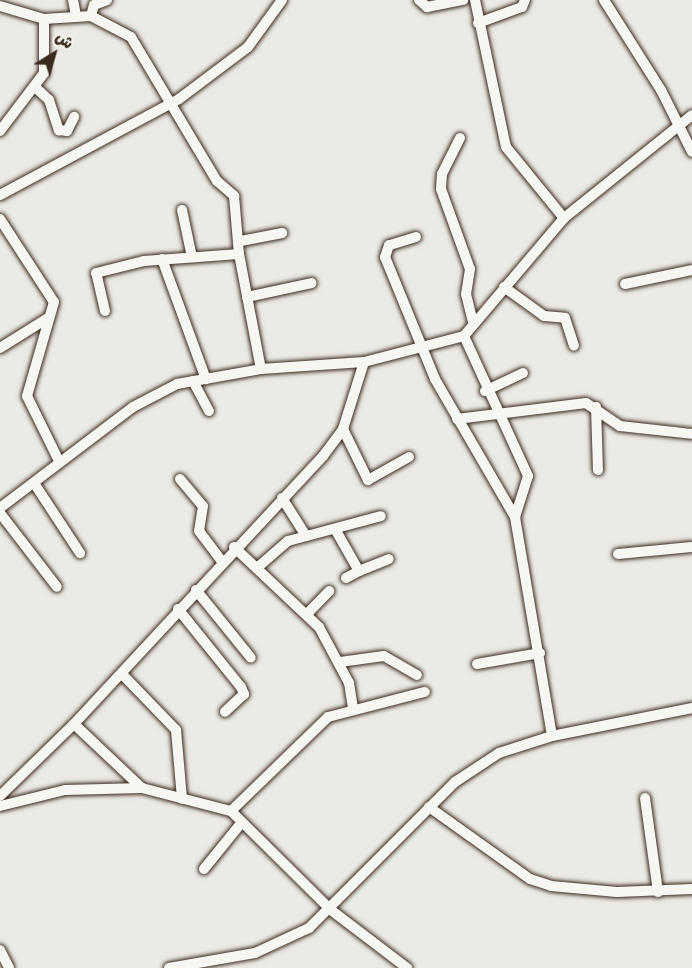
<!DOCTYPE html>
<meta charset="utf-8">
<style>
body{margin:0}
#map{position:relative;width:692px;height:968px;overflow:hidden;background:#ebeae5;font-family:Delius,"Playpen Sans Arabic",sans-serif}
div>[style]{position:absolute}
.roads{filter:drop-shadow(0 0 2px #3b2a1e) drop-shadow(0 0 2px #3b2a1e)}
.minor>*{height:10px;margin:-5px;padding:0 5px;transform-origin:5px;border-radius:5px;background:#f6f6f2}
span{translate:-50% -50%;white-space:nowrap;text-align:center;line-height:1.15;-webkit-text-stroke:4.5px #f6f6f2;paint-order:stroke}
.north{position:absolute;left:24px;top:24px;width:60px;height:60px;-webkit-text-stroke:4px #f6f6f2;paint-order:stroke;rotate:37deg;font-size:16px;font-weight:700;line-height:24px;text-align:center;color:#3b2a1e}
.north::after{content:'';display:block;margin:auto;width:21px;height:27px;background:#3b2a1e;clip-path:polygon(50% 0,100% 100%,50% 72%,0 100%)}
</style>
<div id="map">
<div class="roads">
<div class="minor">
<div style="left:73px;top:0;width:15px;rotate:79deg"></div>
<div style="left:419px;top:0;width:11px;rotate:41deg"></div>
<div style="left:427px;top:7px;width:37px;rotate:-11deg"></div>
<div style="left:475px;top:0;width:150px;rotate:78.1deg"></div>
<div style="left:506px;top:147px;width:92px;rotate:50.8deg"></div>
<div style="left:604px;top:0;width:107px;rotate:57.7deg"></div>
<div style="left:661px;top:90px;width:69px;rotate:63.4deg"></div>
<div style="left:0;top:6px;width:46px;rotate:16.5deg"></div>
<div style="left:44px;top:19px;width:47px;rotate:-3.7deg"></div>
<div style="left:91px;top:16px;width:45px;rotate:27.7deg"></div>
<div style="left:131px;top:37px;width:168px;rotate:59.2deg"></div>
<div style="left:217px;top:181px;width:23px;rotate:41deg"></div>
<div style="left:234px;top:196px;width:58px;rotate:85.1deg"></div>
<div style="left:239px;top:254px;width:117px;rotate:79.2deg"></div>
<div style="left:91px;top:16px;width:11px;rotate:-75deg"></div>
<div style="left:94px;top:5px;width:14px;rotate:-21deg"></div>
<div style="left:478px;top:23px;width:47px;rotate:-20deg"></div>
<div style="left:522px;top:7px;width:8px;rotate:-67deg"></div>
<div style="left:35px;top:87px;width:19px;rotate:43deg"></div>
<div style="left:49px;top:100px;width:32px;rotate:72deg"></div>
<div style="left:59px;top:130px;width:8px;rotate:7deg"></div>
<div style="left:67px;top:131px;width:16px;rotate:-63deg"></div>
<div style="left:0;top:131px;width:73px;rotate:-52.8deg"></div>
<div style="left:44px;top:73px;width:54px;rotate:-90deg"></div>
<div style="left:460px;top:138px;width:40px;rotate:116.6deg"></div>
<div style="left:442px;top:174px;width:15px;rotate:94deg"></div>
<div style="left:441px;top:189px;width:85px;rotate:70.1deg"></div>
<div style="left:470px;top:269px;width:25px;rotate:99deg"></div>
<div style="left:466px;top:294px;width:30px;rotate:76deg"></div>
<div style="left:0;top:195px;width:203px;rotate:-28.2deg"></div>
<div style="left:179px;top:99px;width:86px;rotate:-37deg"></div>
<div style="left:248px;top:47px;width:58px;rotate:-54.1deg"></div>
<div style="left:182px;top:210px;width:48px;rotate:78deg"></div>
<div style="left:0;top:219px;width:99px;rotate:57deg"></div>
<div style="left:54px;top:302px;width:98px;rotate:106deg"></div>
<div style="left:27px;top:396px;width:72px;rotate:63.8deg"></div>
<div style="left:416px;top:237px;width:28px;rotate:163deg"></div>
<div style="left:389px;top:245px;width:13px;rotate:108deg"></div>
<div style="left:385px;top:257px;width:132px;rotate:67.7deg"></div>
<div style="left:435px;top:379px;width:160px;rotate:59.9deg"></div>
<div style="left:515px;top:517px;width:222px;rotate:80.4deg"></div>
<div style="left:241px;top:241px;width:42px;rotate:-11deg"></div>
<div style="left:162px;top:259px;width:128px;rotate:69.9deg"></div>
<div style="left:625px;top:284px;width:68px;rotate:-11.8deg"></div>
<div style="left:504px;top:287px;width:49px;rotate:35.9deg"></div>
<div style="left:544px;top:316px;width:21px;rotate:5deg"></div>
<div style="left:565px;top:318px;width:29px;rotate:72deg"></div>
<div style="left:247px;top:297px;width:66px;rotate:-12.2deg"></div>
<div style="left:105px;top:311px;width:39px;rotate:-103deg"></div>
<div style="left:96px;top:273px;width:49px;rotate:-14deg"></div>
<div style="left:144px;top:261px;width:95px;rotate:-4.2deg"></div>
<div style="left:464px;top:336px;width:154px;rotate:65.4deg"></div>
<div style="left:528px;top:476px;width:43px;rotate:107.6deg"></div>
<div style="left:0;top:348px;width:57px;rotate:-32deg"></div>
<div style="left:193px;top:381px;width:34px;rotate:62deg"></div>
<div style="left:485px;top:391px;width:42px;rotate:-25.3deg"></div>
<div style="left:596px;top:407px;width:63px;rotate:88.2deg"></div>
<div style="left:457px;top:419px;width:130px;rotate:-7.1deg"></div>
<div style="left:586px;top:403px;width:41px;rotate:34.1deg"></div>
<div style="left:620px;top:426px;width:72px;rotate:6.3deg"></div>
<div style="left:343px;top:429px;width:57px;rotate:63.9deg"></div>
<div style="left:368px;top:480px;width:47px;rotate:-29.3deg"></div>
<div style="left:180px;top:479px;width:35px;rotate:50deg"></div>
<div style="left:203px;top:506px;width:25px;rotate:99deg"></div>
<div style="left:199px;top:531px;width:38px;rotate:53deg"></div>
<div style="left:34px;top:483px;width:84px;rotate:56.7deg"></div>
<div style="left:282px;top:498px;width:45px;rotate:57.7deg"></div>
<div style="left:0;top:508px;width:167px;rotate:-37.2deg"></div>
<div style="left:133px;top:407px;width:50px;rotate:-27.6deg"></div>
<div style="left:177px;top:384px;width:85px;rotate:-10.1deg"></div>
<div style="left:261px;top:369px;width:103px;rotate:-3.9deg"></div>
<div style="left:364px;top:362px;width:103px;rotate:-14.6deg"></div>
<div style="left:464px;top:336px;width:155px;rotate:-49.7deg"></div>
<div style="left:564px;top:218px;width:164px;rotate:-38.8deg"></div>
<div style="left:0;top:513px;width:93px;rotate:52.4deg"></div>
<div style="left:335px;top:529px;width:48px;rotate:60.3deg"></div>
<div style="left:359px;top:571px;width:32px;rotate:-22deg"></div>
<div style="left:234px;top:547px;width:117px;rotate:43.3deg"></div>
<div style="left:319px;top:627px;width:64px;rotate:61.8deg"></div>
<div style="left:349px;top:683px;width:26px;rotate:81deg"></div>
<div style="left:618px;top:554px;width:74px;rotate:-5.4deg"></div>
<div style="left:258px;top:567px;width:40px;rotate:-41deg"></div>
<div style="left:288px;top:541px;width:96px;rotate:-15deg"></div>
<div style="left:346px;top:578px;width:15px;rotate:-28deg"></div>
<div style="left:196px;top:590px;width:87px;rotate:51deg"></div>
<div style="left:178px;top:609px;width:100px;rotate:51.1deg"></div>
<div style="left:241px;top:687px;width:8px;rotate:67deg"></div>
<div style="left:244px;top:694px;width:26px;rotate:137deg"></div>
<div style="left:307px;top:614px;width:32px;rotate:-46deg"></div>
<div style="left:340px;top:662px;width:44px;rotate:-7.8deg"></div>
<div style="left:384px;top:656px;width:38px;rotate:30deg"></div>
<div style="left:477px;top:664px;width:64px;rotate:-9.9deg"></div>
<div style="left:122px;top:674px;width:78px;rotate:46deg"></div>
<div style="left:176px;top:730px;width:69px;rotate:85deg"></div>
<div style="left:74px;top:724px;width:93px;rotate:43.3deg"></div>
<div style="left:142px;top:788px;width:92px;rotate:14.5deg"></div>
<div style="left:231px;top:811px;width:141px;rotate:44.7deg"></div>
<div style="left:331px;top:910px;width:96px;rotate:37.3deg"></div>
<div style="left:0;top:796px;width:103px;rotate:-44.2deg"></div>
<div style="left:74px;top:724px;width:366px;rotate:-47.1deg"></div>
<div style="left:323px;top:456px;width:34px;rotate:-53deg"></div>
<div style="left:343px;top:429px;width:70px;rotate:-72.6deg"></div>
<div style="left:645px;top:798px;width:95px;rotate:82.1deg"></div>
<div style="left:0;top:806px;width:67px;rotate:-13.8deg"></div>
<div style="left:65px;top:790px;width:77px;rotate:-1.5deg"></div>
<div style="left:429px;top:807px;width:124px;rotate:35.5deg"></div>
<div style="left:530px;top:879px;width:22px;rotate:18deg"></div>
<div style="left:551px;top:886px;width:66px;rotate:5.2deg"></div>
<div style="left:617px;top:892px;width:75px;rotate:-2.3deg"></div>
<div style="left:231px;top:811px;width:135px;rotate:-44.1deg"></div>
<div style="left:328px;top:717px;width:100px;rotate:-14.5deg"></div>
<div style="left:204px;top:869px;width:60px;rotate:-51deg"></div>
<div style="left:0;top:950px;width:20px;rotate:63deg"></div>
<div style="left:169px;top:968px;width:87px;rotate:-9.9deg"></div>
<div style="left:255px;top:953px;width:60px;rotate:-24.8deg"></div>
<div style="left:309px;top:928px;width:206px;rotate:-45deg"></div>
<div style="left:455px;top:782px;width:53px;rotate:-33.4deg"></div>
<div style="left:499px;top:753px;width:56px;rotate:-17.8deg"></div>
<div style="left:552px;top:736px;width:143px;rotate:-11.3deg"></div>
</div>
</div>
<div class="north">ش</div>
</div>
